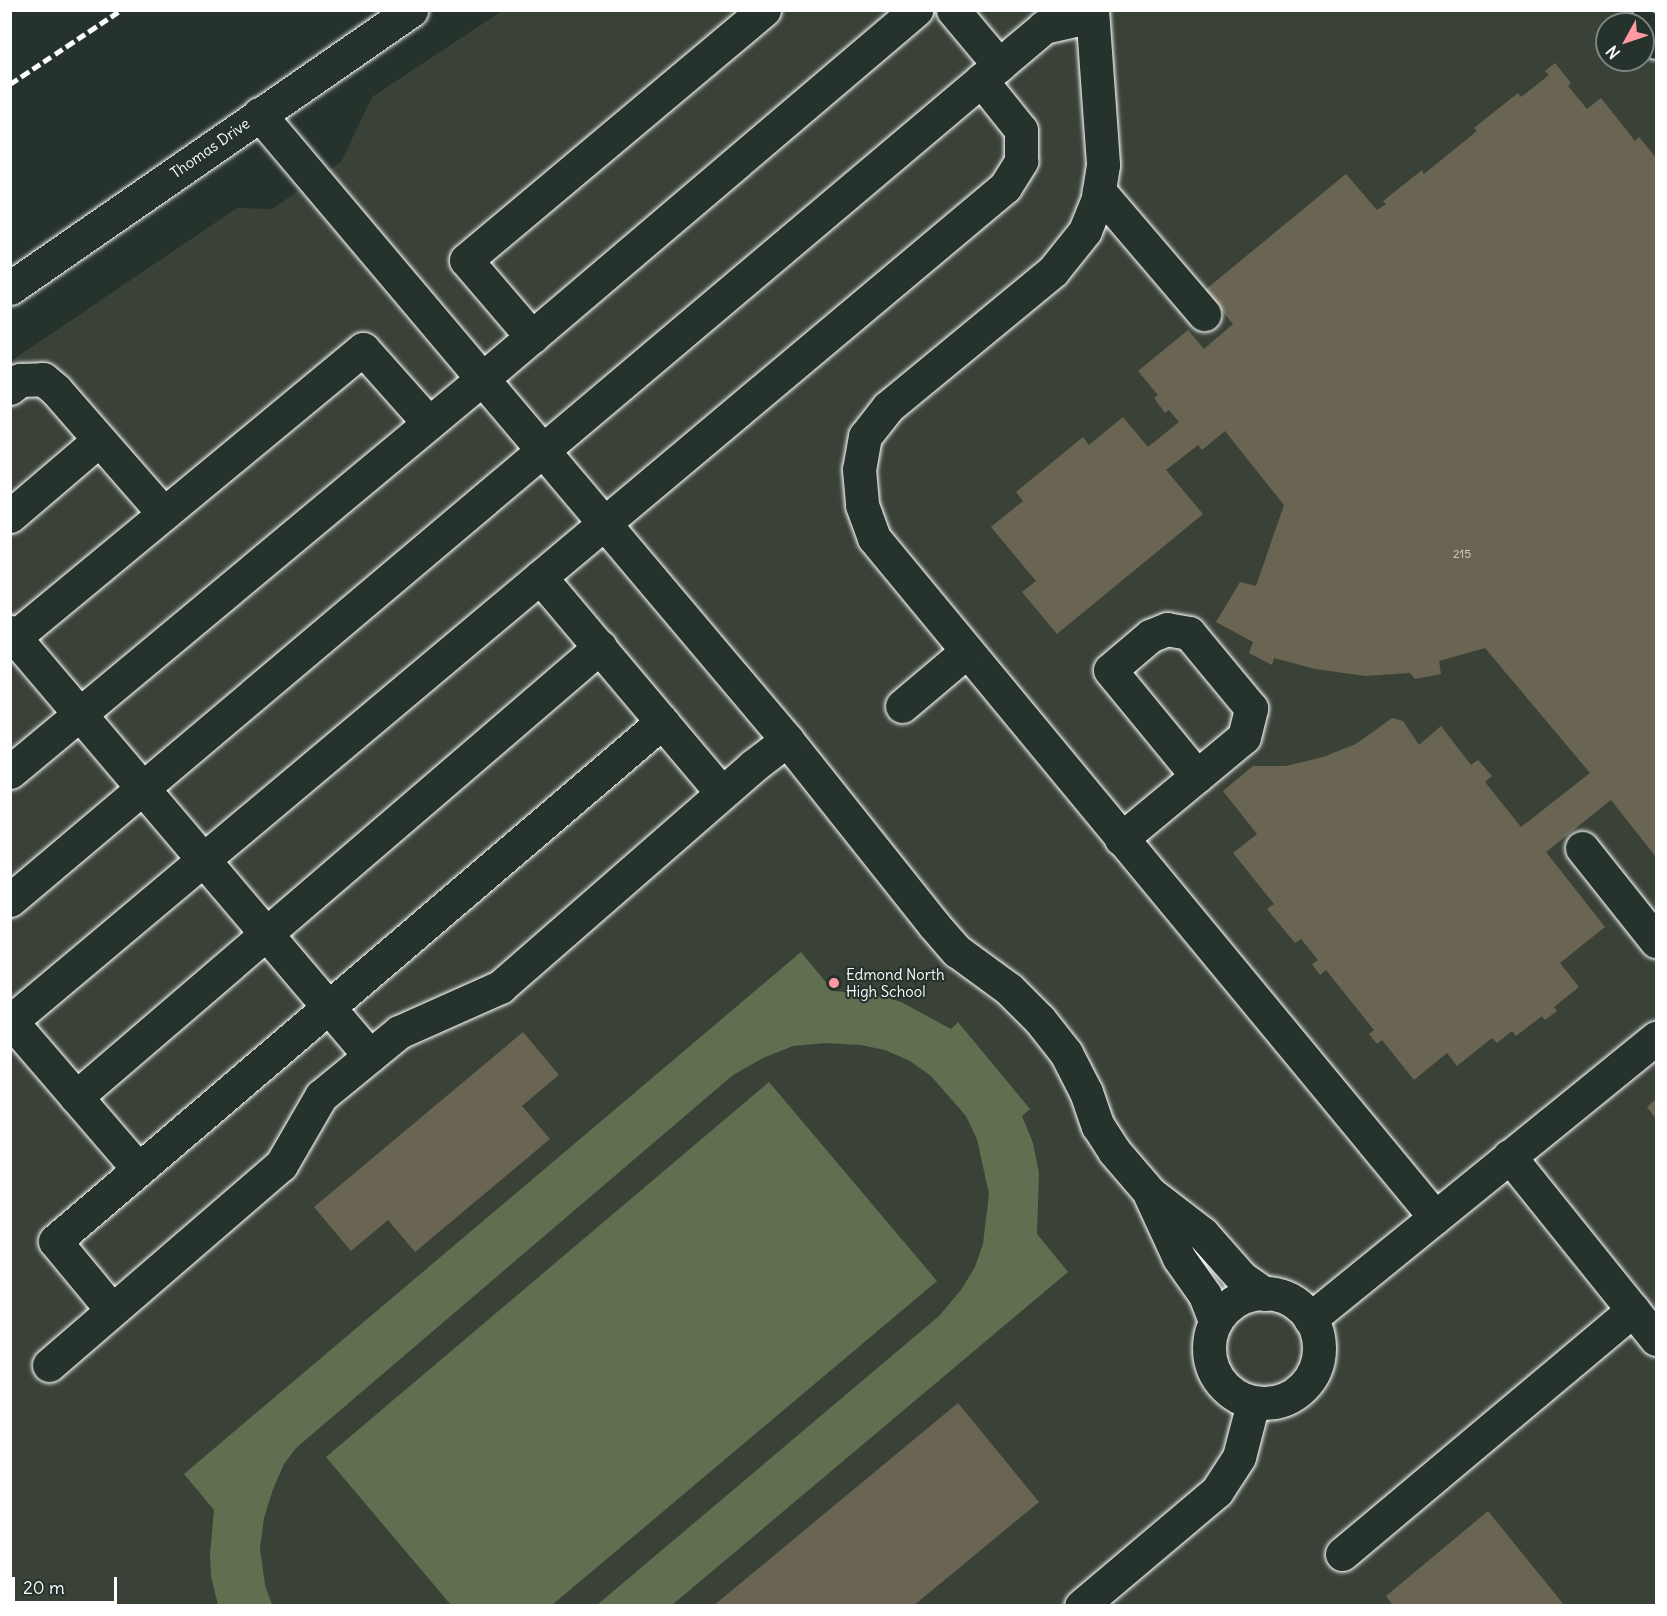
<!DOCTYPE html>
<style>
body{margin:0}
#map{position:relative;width:1667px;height:1616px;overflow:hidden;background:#26332d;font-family:Delius,sans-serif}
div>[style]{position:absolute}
.built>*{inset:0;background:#3a4238}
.green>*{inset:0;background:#616f51}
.building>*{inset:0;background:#696552}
.roads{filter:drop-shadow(0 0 2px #fff) drop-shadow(0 0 2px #fff)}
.minor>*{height:33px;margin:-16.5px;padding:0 16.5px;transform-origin:16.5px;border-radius:16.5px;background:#26332d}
.minor>.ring{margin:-16.5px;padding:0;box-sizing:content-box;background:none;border:33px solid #26332d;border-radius:50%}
.rail>*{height:4.5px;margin-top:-2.25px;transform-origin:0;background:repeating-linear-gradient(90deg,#fff 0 9px,transparent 0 13.5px)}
.dots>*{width:16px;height:16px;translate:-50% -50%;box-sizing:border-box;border:3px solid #26332d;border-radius:50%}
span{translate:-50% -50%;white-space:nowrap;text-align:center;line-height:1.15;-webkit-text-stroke:4.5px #26332d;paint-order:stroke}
.number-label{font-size:12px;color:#dad8d4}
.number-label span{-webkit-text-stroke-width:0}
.street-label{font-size:15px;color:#fff}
.poi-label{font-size:15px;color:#fff}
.left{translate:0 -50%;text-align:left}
.frame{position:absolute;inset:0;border:12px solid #fff;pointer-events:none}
.north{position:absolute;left:1595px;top:12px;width:60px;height:60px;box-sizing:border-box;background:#26332d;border:2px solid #7d8581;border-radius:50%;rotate:230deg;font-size:16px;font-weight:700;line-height:24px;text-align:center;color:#fff}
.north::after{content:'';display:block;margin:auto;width:21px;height:27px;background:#ff9aa2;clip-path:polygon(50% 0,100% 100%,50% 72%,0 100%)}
.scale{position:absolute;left:12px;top:1577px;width:105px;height:27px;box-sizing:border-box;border:3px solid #fff;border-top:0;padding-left:8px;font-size:18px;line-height:21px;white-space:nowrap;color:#fff;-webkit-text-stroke:4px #26332d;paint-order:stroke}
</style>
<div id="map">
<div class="built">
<div style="clip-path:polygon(evenodd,502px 11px,1656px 11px,1656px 1605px,11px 1606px,11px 361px,237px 208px,272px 209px,341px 162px,372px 97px,502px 11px,1607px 24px,1643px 24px,1643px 60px,1607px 60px,1607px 24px)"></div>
</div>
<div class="green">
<div style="clip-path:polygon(801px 952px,833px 991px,875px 994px,901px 1002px,951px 1029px,958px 1022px,1030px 1109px,1022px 1116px,1033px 1143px,1039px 1173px,1037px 1234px,1068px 1272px,672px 1605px,597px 1605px,939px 1316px,961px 1290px,975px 1267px,983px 1244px,989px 1194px,977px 1139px,966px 1116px,931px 1076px,910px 1061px,885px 1050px,861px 1045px,826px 1043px,793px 1046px,763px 1058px,733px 1075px,296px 1448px,284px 1464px,273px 1489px,264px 1518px,260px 1549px,265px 1585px,272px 1605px,218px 1605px,211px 1576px,210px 1555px,214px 1510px,184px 1474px)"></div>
<div style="clip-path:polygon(769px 1082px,937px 1281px,552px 1605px,451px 1605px,326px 1457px)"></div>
</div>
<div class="building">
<div style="clip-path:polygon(1555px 63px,1571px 83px,1568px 86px,1587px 109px,1601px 98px,1635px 141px,1639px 137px,1656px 158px,1656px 857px,1611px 800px,1546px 852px,1605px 927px,1560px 963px,1579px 987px,1554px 1007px,1557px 1011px,1545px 1020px,1542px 1016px,1516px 1036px,1512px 1031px,1497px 1043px,1492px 1038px,1457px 1066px,1447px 1053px,1414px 1080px,1382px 1040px,1377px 1044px,1369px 1034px,1374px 1030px,1326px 970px,1320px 975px,1312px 964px,1318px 960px,1301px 939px,1295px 943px,1267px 909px,1274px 904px,1233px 853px,1257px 834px,1223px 791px,1253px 766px,1286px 766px,1323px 757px,1356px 744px,1392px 718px,1403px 721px,1419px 745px,1441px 726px,1471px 765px,1478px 760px,1492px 776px,1485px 782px,1521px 827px,1590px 773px,1485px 648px,1439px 661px,1441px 674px,1415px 679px,1410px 673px,1365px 676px,1315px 669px,1274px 658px,1272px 665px,1249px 653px,1253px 642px,1216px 622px,1240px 582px,1256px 586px,1284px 505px,1225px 431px,1202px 450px,1198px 445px,1166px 470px,1203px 514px,1057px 634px,1022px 592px,1036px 581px,991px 527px,1023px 501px,1016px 492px,1083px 437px,1089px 445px,1123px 417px,1148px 447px,1179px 422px,1169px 410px,1165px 413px,1154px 398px,1158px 395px,1138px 371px,1188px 330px,1204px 349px,1233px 324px,1205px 290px,1346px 174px,1377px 210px,1386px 204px,1383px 201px,1422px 170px,1424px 174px,1477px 131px,1474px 128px,1518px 93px,1521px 97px,1549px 75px,1545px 71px)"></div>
<div style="clip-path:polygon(523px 1032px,559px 1075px,522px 1106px,550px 1139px,415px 1252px,388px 1220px,351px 1251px,314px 1207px)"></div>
<div style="clip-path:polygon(1656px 1099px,1656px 1119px,1647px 1107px)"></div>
<div style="clip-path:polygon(958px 1403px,1039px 1502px,913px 1606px,713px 1606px)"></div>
<div style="clip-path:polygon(1488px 1511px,1565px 1606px,1393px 1606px,1386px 1596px)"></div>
</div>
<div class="roads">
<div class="minor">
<div style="left:953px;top:10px;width:72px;rotate:50.1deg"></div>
<div style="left:1092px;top:10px;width:155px;rotate:85.9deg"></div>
<div style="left:1103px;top:165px;width:36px;rotate:99deg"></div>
<div style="left:1097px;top:201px;width:32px;rotate:112deg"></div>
<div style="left:1085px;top:231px;width:51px;rotate:128.7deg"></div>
<div style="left:1053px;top:271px;width:214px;rotate:140.5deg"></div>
<div style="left:888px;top:407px;width:37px;rotate:128deg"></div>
<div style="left:865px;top:436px;width:34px;rotate:100deg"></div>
<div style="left:859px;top:469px;width:36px;rotate:85deg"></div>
<div style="left:862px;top:505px;width:35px;rotate:70deg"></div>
<div style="left:874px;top:538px;width:881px;rotate:50.44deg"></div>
<div style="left:1643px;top:25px;width:21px;rotate:53deg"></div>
<div style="left:259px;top:114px;width:819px;rotate:49.85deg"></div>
<div style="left:787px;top:740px;width:236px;rotate:51.5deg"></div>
<div style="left:934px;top:925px;width:35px;rotate:49deg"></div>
<div style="left:957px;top:951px;width:64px;rotate:36.2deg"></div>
<div style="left:1009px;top:989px;width:44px;rotate:45deg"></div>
<div style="left:1040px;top:1020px;width:42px;rotate:51.8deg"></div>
<div style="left:1066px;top:1053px;width:44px;rotate:62.9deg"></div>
<div style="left:1086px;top:1092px;width:36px;rotate:71deg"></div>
<div style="left:1098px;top:1126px;width:30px;rotate:57deg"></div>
<div style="left:1114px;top:1151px;width:55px;rotate:49.4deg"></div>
<div style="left:1150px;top:1193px;width:66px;rotate:37.6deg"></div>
<div style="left:1202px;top:1233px;width:60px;rotate:48.4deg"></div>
<div style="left:1242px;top:1278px;width:28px;rotate:35deg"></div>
<div style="left:1099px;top:191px;width:162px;rotate:49.5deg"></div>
<div style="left:10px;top:288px;width:488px;rotate:-34.7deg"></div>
<div style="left:532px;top:337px;width:101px;rotate:-130.6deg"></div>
<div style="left:466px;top:260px;width:389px;rotate:-40deg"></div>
<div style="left:10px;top:388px;width:13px;rotate:-39deg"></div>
<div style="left:20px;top:380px;width:23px;rotate:-2deg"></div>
<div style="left:43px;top:379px;width:17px;rotate:40deg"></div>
<div style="left:56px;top:390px;width:164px;rotate:48.9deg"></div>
<div style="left:10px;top:516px;width:117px;rotate:-40.5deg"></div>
<div style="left:540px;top:577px;width:282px;rotate:49.9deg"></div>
<div style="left:10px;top:632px;width:556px;rotate:49.67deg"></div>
<div style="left:10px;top:641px;width:458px;rotate:-39.6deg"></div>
<div style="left:363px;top:349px;width:99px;rotate:48.3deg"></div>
<div style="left:902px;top:706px;width:84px;rotate:-40.2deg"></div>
<div style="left:10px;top:772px;width:614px;rotate:-39.78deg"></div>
<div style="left:482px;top:379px;width:570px;rotate:-40.37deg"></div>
<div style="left:1121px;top:839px;width:99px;rotate:-39.7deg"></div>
<div style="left:1197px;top:776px;width:61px;rotate:-39.7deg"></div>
<div style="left:1244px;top:737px;width:30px;rotate:-76deg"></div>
<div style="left:1251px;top:708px;width:97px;rotate:-129.6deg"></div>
<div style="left:1189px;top:633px;width:22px;rotate:-170deg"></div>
<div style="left:1167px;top:629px;width:18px;rotate:158deg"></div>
<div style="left:1150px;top:636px;width:52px;rotate:139.6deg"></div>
<div style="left:1110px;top:670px;width:137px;rotate:50.6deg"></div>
<div style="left:1582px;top:848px;width:119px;rotate:51.5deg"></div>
<div style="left:10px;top:900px;width:1353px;rotate:-40.17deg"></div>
<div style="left:1044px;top:27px;width:49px;rotate:-12.9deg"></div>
<div style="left:10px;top:1020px;width:196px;rotate:49.3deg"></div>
<div style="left:11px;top:1021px;width:1298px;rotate:-40deg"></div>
<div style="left:1005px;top:187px;width:31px;rotate:-58deg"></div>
<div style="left:1021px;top:161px;width:31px;rotate:-90deg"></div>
<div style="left:1021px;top:130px;width:64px;rotate:-128.7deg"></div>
<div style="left:76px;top:1097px;width:691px;rotate:-40.66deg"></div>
<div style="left:1509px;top:1156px;width:235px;rotate:51.2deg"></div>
<div style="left:1150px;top:1195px;width:69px;rotate:65.3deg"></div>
<div style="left:1179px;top:1258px;width:45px;rotate:54.9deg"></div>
<div style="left:1205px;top:1295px;width:28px;rotate:69deg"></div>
<div class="ring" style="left:1209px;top:1293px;width:77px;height:77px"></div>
<div style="left:112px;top:1310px;width:89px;rotate:-129.6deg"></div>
<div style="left:55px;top:1241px;width:799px;rotate:-40.53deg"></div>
<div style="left:1310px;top:1319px;width:446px;rotate:-39.1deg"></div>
<div style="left:49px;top:1365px;width:306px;rotate:-40.8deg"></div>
<div style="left:281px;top:1165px;width:80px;rotate:-59.9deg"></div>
<div style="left:321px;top:1096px;width:101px;rotate:-39.4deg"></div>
<div style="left:399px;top:1032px;width:111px;rotate:-24deg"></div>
<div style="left:500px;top:987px;width:336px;rotate:-41.1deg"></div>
<div style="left:753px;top:766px;width:43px;rotate:-37.4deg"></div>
<div style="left:1342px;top:1554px;width:380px;rotate:-40deg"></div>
<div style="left:1081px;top:1606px;width:178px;rotate:-40.2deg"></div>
<div style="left:1217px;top:1491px;width:40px;rotate:-57.1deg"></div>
<div style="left:1239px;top:1457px;width:56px;rotate:-75.5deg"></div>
</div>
</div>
<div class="rail">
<div style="left:10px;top:84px;width:133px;rotate:-33.7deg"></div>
</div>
<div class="dots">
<div style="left:834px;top:983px;background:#ff9aa2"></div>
</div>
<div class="number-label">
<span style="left:1462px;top:554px">215</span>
</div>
<div class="street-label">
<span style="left:210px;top:148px;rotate:-35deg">Thomas Drive</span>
</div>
<div class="poi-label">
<span class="left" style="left:846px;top:983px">Edmond North<br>High School</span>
</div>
<div class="frame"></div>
<div class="north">N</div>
<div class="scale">20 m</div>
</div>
